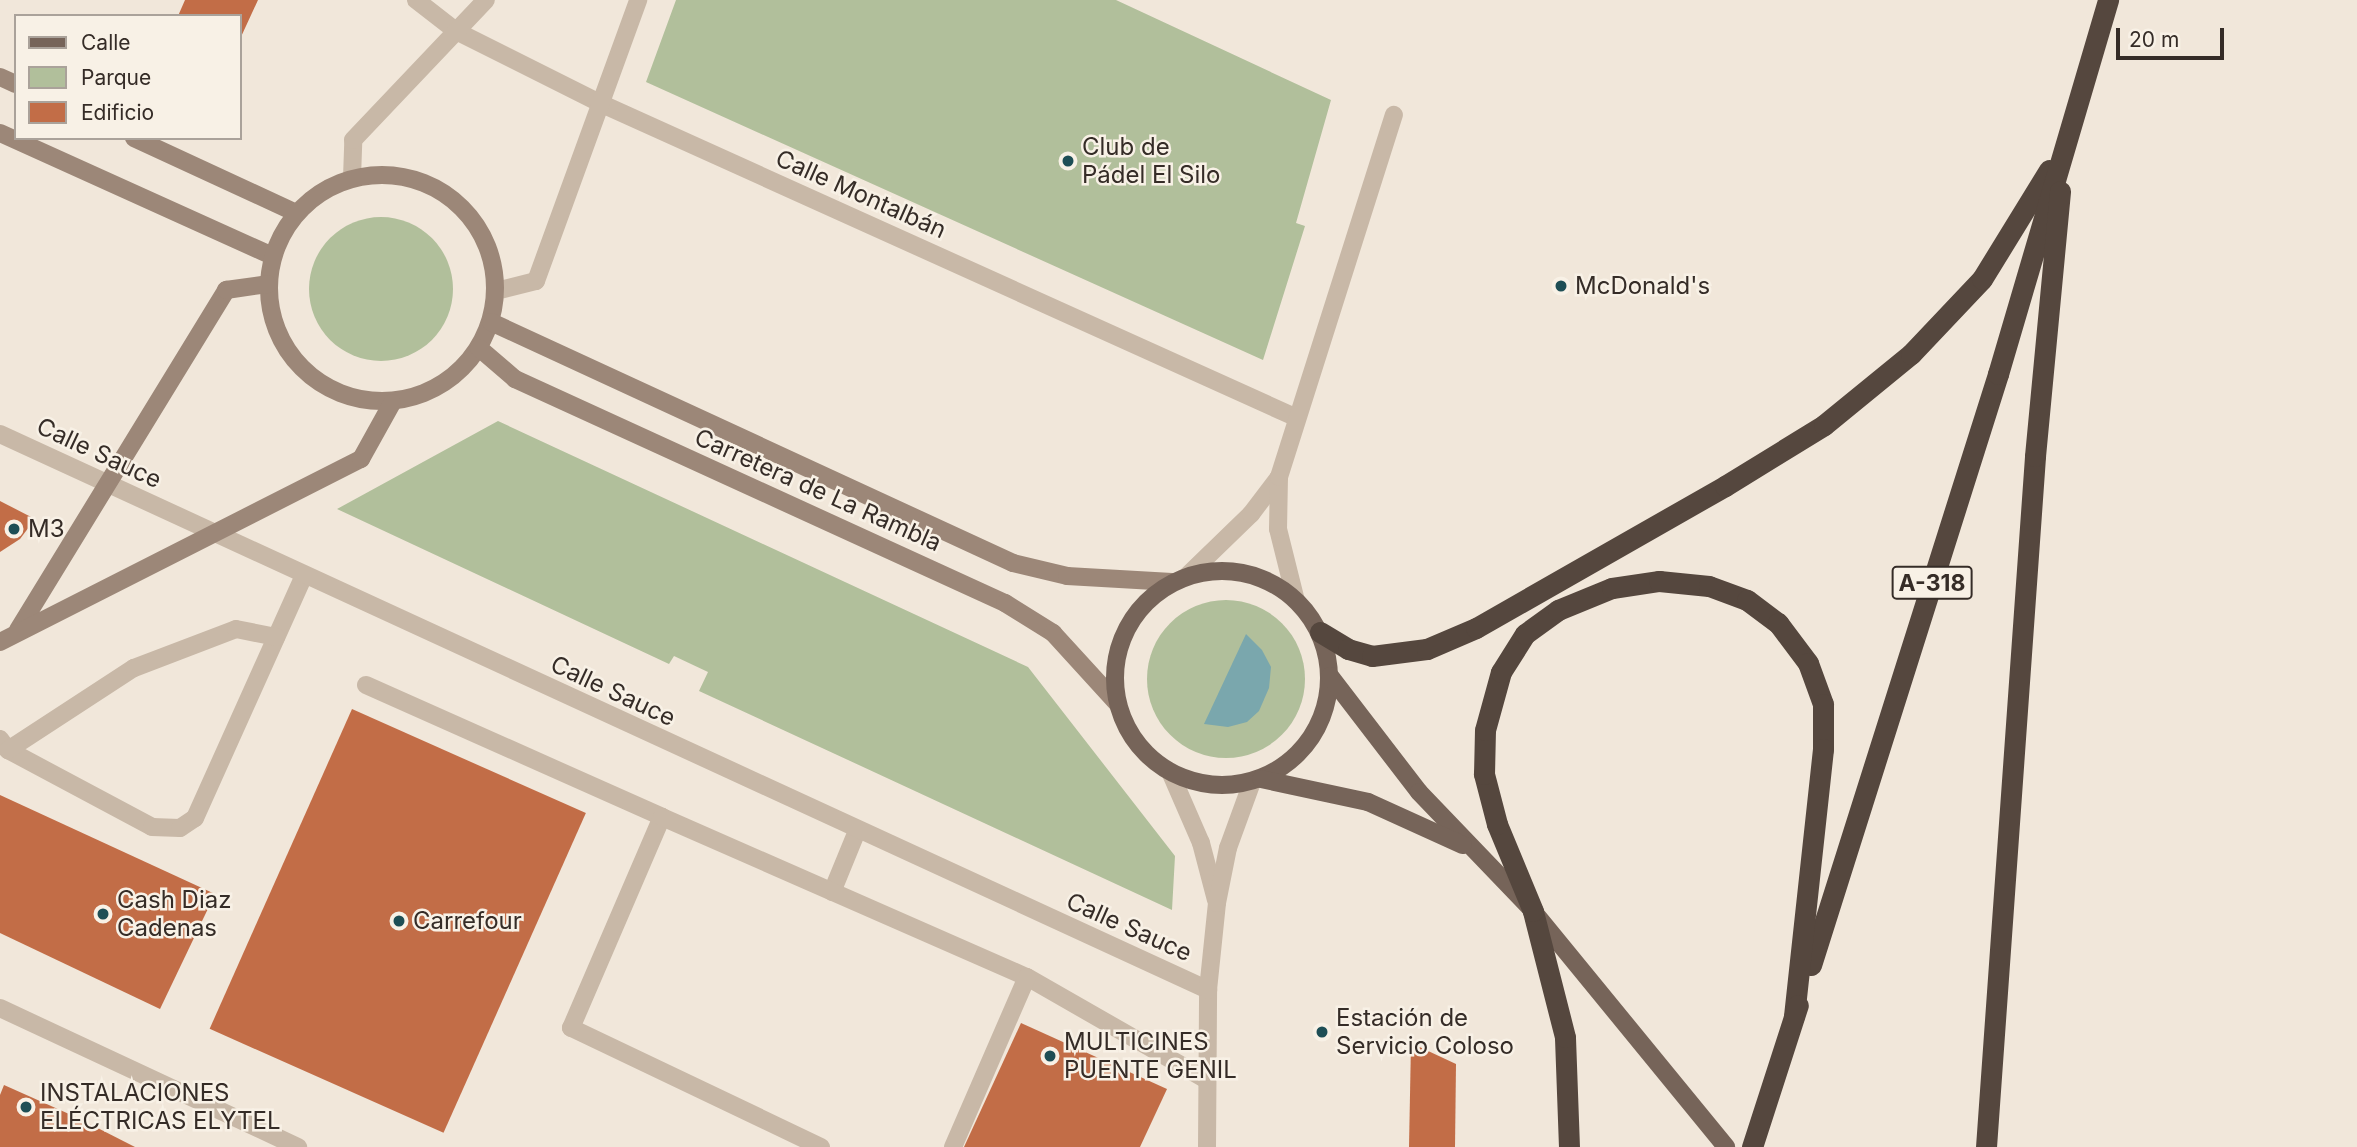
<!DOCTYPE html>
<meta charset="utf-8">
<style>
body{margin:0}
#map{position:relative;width:2357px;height:1147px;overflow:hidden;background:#f1e7da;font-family:Inter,sans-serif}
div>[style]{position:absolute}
.green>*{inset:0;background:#b1bf9b}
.round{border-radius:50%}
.water>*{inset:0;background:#7aa7ad}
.building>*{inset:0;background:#c26d47;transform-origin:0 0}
.lane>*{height:18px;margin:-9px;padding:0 9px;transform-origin:9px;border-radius:9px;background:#c8b8a7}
.street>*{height:18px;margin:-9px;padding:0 9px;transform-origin:9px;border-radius:9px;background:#c8b8a7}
.secondary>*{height:18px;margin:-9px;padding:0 9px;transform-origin:9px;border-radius:9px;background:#9c8778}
.secondary>.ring{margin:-9px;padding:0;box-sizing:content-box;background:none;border:18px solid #9c8778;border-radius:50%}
.primary>*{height:18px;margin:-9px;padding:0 9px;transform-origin:9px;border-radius:9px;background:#766459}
.primary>.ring{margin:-9px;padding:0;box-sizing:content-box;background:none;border:18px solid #766459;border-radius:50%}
.highway>*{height:21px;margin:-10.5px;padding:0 10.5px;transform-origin:10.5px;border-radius:10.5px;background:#55473e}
.dots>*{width:19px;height:19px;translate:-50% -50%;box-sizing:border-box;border:4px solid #f8f1e6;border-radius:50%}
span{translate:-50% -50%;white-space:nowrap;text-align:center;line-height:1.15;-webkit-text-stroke:5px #f8f1e6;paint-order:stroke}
.shield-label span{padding:2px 5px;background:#f8f1e6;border:2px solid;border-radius:5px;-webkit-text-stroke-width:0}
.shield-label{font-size:23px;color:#352c27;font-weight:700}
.poi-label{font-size:24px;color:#352c27}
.left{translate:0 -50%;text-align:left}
.street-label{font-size:24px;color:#352c27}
.legend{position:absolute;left:14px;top:14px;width:228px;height:126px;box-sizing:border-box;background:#f8f1e6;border:2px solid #aaa29a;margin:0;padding:9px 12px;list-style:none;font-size:21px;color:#352c27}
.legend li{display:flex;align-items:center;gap:14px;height:35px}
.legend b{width:35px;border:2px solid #aaa29a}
.scale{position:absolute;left:2116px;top:28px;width:108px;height:32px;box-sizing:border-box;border:4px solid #352c27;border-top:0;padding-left:9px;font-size:21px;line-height:24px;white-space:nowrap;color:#352c27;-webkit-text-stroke:5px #f8f1e6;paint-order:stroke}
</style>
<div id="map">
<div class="green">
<div style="clip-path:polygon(676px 0,1116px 0,1331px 100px,1296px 223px,1305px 226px,1263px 360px,646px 82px)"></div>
<div class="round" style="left:309px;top:217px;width:144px;height:144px"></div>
<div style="clip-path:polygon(498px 421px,1028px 667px,1175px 856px,1172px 910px,699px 691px,708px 672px,674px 656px,669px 664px,337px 509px)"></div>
<div class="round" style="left:1147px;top:600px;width:158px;height:158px"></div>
</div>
<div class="water">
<div style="clip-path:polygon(1246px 634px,1262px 650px,1271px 667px,1269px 688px,1259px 711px,1247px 722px,1228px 727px,1204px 724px)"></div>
</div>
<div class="building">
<div style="clip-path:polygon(185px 0,258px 0,240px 39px,240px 16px,178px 16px)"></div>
<div style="clip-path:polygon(0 501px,35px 519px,20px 539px,0 552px)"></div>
<div style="left:352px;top:709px;width:256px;height:350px;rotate:24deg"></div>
<div style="clip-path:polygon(0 795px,215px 894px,160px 1009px,0 933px)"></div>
<div style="clip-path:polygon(1021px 1023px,1167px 1089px,1140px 1147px,964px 1147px)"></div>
<div style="clip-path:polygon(1411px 1043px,1456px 1064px,1455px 1147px,1409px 1147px)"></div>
<div style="clip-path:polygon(4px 1085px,78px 1118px,135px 1147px,0 1147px,0 1095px)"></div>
</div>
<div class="lane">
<div style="left:366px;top:685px;width:324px;rotate:24deg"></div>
<div style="left:0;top:739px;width:14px;rotate:54deg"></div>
<div style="left:8px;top:750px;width:163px;rotate:28.1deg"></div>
<div style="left:152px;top:827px;width:28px;rotate:2deg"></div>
<div style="left:180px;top:828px;width:18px;rotate:-34deg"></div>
<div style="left:195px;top:818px;width:265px;rotate:-65.8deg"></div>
<div style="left:8px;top:750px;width:150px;rotate:-33.1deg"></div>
<div style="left:134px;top:668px;width:109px;rotate:-20.9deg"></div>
<div style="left:236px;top:629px;width:41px;rotate:11.3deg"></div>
<div style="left:832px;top:892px;width:66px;rotate:-67.7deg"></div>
<div style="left:821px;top:1147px;width:277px;rotate:-154.5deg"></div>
<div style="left:571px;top:1028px;width:230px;rotate:-66.7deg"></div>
<div style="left:662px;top:817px;width:399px;rotate:23.7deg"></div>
<div style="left:1027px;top:977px;width:207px;rotate:29.8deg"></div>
<div style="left:953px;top:1147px;width:185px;rotate:-66.5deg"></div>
</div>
<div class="street">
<div style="left:416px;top:0;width:51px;rotate:37.8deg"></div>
<div style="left:456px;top:31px;width:163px;rotate:26.6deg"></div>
<div style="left:602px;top:104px;width:760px;rotate:24.31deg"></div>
<div style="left:352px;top:178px;width:38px;rotate:-88deg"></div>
<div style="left:353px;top:140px;width:193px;rotate:-46.5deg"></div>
<div style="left:496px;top:291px;width:41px;rotate:-14deg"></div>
<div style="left:536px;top:281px;width:299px;rotate:-70deg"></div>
<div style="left:0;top:434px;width:1330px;rotate:24.71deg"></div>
<div style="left:1187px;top:576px;width:89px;rotate:-44.1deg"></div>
<div style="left:1251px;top:514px;width:46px;rotate:-52.9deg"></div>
<div style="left:1295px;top:597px;width:70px;rotate:-104deg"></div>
<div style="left:1278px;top:529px;width:52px;rotate:-88.9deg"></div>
<div style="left:1279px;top:477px;width:380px;rotate:-72.4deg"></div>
<div style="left:1171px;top:774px;width:75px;rotate:66.5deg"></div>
<div style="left:1201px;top:843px;width:59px;rotate:75.3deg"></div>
<div style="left:0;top:1008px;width:329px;rotate:25deg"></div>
<div style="left:1207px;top:1147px;width:157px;rotate:-89.6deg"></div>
<div style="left:1208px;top:990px;width:87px;rotate:-84.1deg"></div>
<div style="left:1217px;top:903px;width:56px;rotate:-78.7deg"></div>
<div style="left:1228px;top:848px;width:70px;rotate:-70deg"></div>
</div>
<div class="secondary">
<div style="left:0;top:77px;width:17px;rotate:24deg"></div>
<div style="left:0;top:133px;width:299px;rotate:24.3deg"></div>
<div style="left:134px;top:138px;width:179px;rotate:24.8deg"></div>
<div class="ring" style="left:269px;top:175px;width:208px;height:208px"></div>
<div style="left:491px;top:322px;width:575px;rotate:24.78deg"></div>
<div style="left:1013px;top:563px;width:56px;rotate:13.5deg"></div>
<div style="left:1067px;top:576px;width:105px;rotate:3.3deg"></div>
<div style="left:479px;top:348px;width:48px;rotate:40.7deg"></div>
<div style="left:515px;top:379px;width:539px;rotate:24.57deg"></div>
<div style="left:1005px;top:603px;width:57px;rotate:32deg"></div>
<div style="left:1053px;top:633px;width:95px;rotate:47.6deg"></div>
<div style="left:18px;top:630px;width:399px;rotate:-58.5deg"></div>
<div style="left:226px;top:290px;width:42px;rotate:-8.1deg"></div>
<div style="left:0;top:642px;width:405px;rotate:-26.9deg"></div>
<div style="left:361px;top:459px;width:64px;rotate:-61deg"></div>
</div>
<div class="primary">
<div class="ring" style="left:1115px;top:571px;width:196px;height:196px"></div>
<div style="left:1330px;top:676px;width:146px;rotate:52.5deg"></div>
<div style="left:1419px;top:792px;width:165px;rotate:46.2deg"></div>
<div style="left:1533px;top:911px;width:305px;rotate:50.7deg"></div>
<div style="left:1261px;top:779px;width:109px;rotate:12.1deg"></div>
<div style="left:1368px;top:802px;width:104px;rotate:24.4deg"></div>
</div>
<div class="highway">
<div style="left:1320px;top:632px;width:33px;rotate:31deg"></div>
<div style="left:1348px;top:649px;width:25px;rotate:16deg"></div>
<div style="left:1372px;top:656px;width:55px;rotate:-7.3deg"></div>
<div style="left:1427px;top:649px;width:53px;rotate:-23.2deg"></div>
<div style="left:1476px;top:628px;width:287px;rotate:-29.7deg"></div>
<div style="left:1725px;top:486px;width:116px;rotate:-31.6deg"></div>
<div style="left:1824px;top:425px;width:112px;rotate:-39.2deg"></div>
<div style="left:1911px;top:354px;width:103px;rotate:-46.6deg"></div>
<div style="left:1982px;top:279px;width:128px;rotate:-58.4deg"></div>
<div style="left:1811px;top:965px;width:620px;rotate:-72.44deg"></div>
<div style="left:1998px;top:374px;width:390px;rotate:-73.6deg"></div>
<div style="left:1569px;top:1147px;width:110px;rotate:-92.1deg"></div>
<div style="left:1565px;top:1037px;width:130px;rotate:-104.3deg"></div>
<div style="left:1533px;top:911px;width:94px;rotate:-112.5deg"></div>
<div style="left:1497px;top:824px;width:52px;rotate:-104.6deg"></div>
<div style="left:1484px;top:774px;width:44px;rotate:-88.7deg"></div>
<div style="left:1485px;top:730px;width:60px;rotate:-74.6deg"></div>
<div style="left:1501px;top:672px;width:45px;rotate:-57.7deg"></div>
<div style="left:1525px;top:634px;width:41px;rotate:-36deg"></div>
<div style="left:1558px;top:610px;width:58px;rotate:-22.2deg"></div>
<div style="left:1612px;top:588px;width:48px;rotate:-8.5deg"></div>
<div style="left:1659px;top:581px;width:50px;rotate:5.7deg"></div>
<div style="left:1709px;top:586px;width:40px;rotate:20.2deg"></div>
<div style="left:1747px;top:600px;width:39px;rotate:37deg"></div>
<div style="left:1778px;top:623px;width:50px;rotate:53.1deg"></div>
<div style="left:1808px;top:663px;width:44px;rotate:69.9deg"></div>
<div style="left:1823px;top:704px;width:45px;rotate:90deg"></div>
<div style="left:1823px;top:749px;width:269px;rotate:96.2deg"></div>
<div style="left:1752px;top:1147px;width:149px;rotate:-72.1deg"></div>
<div style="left:1986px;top:1147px;width:693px;rotate:-85.94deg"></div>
<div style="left:2035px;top:456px;width:266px;rotate:-84.6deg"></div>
</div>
<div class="dots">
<div style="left:1068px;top:161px;background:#1e4e55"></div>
<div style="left:1561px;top:286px;background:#1e4e55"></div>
<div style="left:14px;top:529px;background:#1e4e55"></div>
<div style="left:103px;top:914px;background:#1e4e55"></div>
<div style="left:399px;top:921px;background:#1e4e55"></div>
<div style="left:1322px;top:1032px;background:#1e4e55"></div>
<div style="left:1050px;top:1056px;background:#1e4e55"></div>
<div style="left:26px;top:1107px;background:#1e4e55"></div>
</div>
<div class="shield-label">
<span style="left:1932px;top:583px">A-318</span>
</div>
<div class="poi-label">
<span class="left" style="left:1082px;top:161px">Club de<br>Pádel El Silo</span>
<span class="left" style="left:1575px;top:286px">McDonald's</span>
<span class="left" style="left:28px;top:529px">M3</span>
<span class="left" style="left:117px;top:914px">Cash Diaz<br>Cadenas</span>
<span class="left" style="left:413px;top:921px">Carrefour</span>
<span class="left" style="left:1336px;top:1032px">Estación de<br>Servicio Coloso</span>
<span class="left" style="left:1064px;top:1056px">MULTICINES<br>PUENTE GENIL</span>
<span class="left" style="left:40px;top:1107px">INSTALACIONES<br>ELÉCTRICAS ELYTEL</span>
</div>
<div class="street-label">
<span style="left:861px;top:194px;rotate:24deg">Calle Montalbán</span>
<span style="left:99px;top:453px;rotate:25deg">Calle Sauce</span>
<span style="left:818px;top:490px;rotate:24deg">Carretera de La Rambla</span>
<span style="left:613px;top:691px;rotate:25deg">Calle Sauce</span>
<span style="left:1129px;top:927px;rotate:24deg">Calle Sauce</span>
</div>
<ul class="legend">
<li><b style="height:9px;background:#766459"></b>Calle</li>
<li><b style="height:19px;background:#b1bf9b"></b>Parque</li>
<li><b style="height:19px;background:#c26d47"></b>Edificio</li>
</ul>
<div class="scale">20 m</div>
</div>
